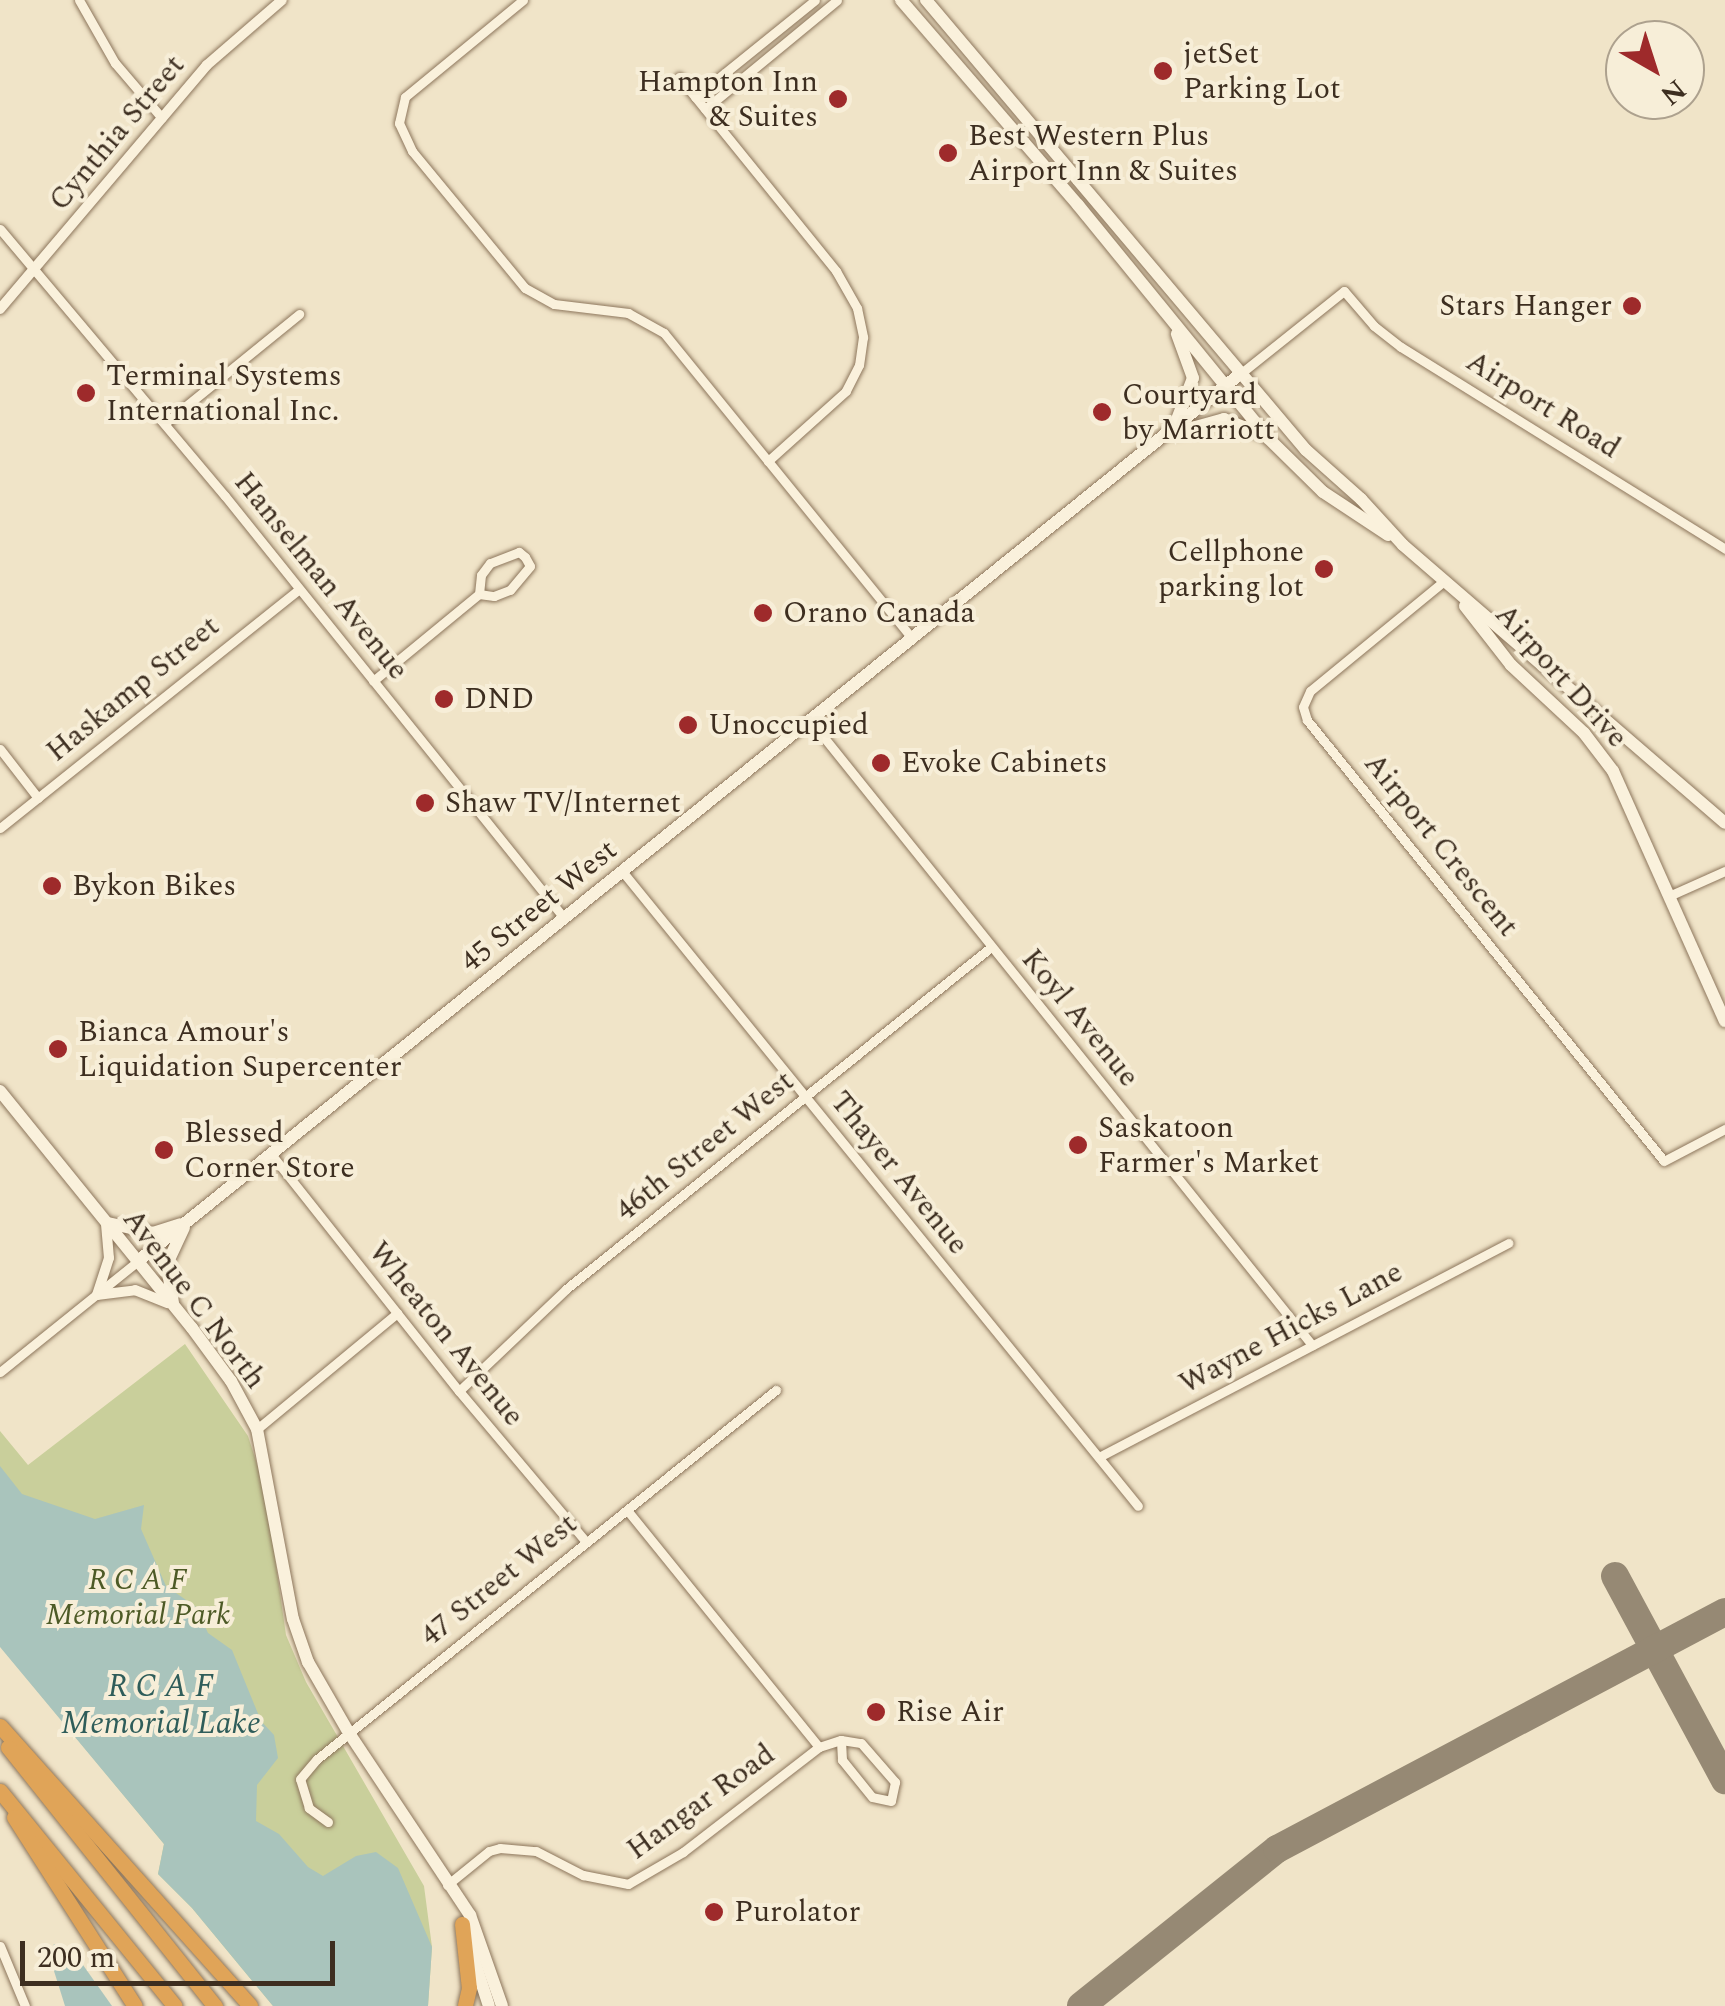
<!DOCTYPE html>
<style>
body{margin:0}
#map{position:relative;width:1725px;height:2006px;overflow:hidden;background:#f0e4c8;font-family:Spectral,serif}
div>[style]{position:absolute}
.green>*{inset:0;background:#c9cf9b}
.water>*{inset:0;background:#a9c4bc}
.taxiway>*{height:28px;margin:-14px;padding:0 14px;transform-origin:14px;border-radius:14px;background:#968974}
.roads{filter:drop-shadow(0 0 2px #8d765c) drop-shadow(0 0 2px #8d765c)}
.minor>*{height:9px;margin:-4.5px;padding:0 4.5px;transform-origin:4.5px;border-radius:4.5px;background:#faf1dc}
.tertiary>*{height:10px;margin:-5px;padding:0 5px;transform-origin:5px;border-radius:5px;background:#faf1dc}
.secondary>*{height:12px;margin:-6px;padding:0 6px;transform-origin:6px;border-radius:6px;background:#faf1dc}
.motorway>*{height:15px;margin:-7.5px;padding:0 7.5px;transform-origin:7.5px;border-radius:7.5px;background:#e0a458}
.dots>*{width:28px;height:28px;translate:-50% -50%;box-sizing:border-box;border:5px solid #f7eed8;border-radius:50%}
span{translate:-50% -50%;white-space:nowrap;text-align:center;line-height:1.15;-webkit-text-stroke:8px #f7eed8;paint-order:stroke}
.poi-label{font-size:30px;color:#3d2e20}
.left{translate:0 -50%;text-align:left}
.right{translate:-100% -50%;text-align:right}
.street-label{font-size:30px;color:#3d2e20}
.park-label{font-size:30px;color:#4d5a26;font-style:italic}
.water-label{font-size:32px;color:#2f5d5a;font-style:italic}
.north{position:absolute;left:1605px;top:20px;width:100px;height:100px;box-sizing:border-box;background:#f7eed8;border:2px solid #ada18e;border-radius:50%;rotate:141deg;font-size:28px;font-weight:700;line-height:40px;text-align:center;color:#3d2e20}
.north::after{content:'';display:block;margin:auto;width:35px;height:45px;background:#9e2a2b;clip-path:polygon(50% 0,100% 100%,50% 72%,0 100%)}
.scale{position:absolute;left:20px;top:1941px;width:315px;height:45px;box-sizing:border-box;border:5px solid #3d2e20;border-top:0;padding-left:12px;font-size:30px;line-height:35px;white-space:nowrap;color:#3d2e20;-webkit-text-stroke:8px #f7eed8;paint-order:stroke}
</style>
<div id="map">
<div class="green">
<div style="clip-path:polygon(185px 1344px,248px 1436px,265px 1489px,286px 1635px,306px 1682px,424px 1886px,432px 1947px,428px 2006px,273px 2006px,192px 1908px,158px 1874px,164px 1844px,0 1646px,0 1431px,28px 1465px)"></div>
</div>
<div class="water">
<div style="clip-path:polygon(0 1466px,22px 1494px,95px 1519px,144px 1505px,141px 1529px,166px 1586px,196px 1607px,208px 1633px,232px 1650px,261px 1721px,274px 1735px,278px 1758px,257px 1785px,256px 1821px,279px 1834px,308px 1867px,323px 1876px,356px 1856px,376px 1852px,398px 1868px,432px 1947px,428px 2006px,273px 2006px,192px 1908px,158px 1874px,164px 1844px,0 1647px)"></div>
<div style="clip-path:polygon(54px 1944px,71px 1948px,112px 2006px,65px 2006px,49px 1955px)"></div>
</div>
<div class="taxiway">
<div style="left:1615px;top:1576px;width:232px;rotate:61.7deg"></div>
<div style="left:1081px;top:2006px;width:251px;rotate:-38.7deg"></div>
<div style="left:1277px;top:1849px;width:507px;rotate:-27.88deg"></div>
</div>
<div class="roads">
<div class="minor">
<div style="left:79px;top:0;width:73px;rotate:60.3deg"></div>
<div style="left:115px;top:63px;width:72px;rotate:49.5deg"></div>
<div style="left:523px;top:0;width:153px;rotate:140.6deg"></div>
<div style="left:405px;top:97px;width:27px;rotate:103deg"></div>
<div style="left:399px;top:123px;width:31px;rotate:65deg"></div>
<div style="left:412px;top:151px;width:178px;rotate:50.5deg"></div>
<div style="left:525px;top:288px;width:33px;rotate:29deg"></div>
<div style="left:554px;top:304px;width:75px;rotate:6.9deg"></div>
<div style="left:628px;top:313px;width:41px;rotate:29.1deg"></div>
<div style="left:664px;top:333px;width:393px;rotate:50.9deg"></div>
<div style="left:679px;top:77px;width:250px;rotate:51deg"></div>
<div style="left:836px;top:271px;width:43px;rotate:60.4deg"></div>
<div style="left:857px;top:308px;width:30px;rotate:78deg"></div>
<div style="left:863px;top:337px;width:28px;rotate:98deg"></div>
<div style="left:859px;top:365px;width:29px;rotate:117deg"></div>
<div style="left:846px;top:391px;width:105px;rotate:138.1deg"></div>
<div style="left:695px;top:97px;width:154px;rotate:-38.9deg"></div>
<div style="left:705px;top:109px;width:171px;rotate:-39.5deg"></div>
<div style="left:0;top:229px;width:349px;rotate:49.9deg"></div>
<div style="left:225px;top:496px;width:541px;rotate:51.22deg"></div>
<div style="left:1240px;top:374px;width:133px;rotate:-38.6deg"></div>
<div style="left:1344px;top:291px;width:46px;rotate:49.4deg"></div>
<div style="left:1374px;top:326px;width:34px;rotate:38deg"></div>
<div style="left:1401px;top:347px;width:382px;rotate:31.9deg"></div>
<div style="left:165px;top:423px;width:173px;rotate:-39.1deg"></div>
<div style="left:1444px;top:581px;width:173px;rotate:140.6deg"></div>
<div style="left:1310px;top:691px;width:17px;rotate:114deg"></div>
<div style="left:1303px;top:707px;width:14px;rotate:73deg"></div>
<div style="left:1307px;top:720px;width:567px;rotate:51.01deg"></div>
<div style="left:1664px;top:1161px;width:69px;rotate:-27.7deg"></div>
<div style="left:373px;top:681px;width:137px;rotate:-39.4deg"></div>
<div style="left:479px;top:594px;width:15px;rotate:8deg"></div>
<div style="left:494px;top:596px;width:17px;rotate:-21deg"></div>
<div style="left:510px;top:590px;width:31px;rotate:-50deg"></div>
<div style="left:530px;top:566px;width:10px;rotate:-119deg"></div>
<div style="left:525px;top:557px;width:8px;rotate:-140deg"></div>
<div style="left:519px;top:552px;width:31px;rotate:159deg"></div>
<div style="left:490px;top:563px;width:15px;rotate:127deg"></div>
<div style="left:481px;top:575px;width:19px;rotate:96deg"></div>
<div style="left:810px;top:720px;width:802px;rotate:51.23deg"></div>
<div style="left:0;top:749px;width:62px;rotate:52.2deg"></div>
<div style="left:0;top:828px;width:381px;rotate:-38.6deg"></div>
<div style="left:622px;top:871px;width:818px;rotate:50.9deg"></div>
<div style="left:1671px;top:895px;width:59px;rotate:-24deg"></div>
<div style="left:271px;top:1154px;width:303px;rotate:51.6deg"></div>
<div style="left:459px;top:1391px;width:197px;rotate:49.9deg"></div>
<div style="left:0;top:1372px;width:177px;rotate:-38.8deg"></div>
<div style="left:459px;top:1391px;width:148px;rotate:-43.6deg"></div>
<div style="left:566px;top:1289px;width:546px;rotate:-38.82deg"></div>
<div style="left:257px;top:1429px;width:182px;rotate:-39.6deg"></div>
<div style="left:1099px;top:1457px;width:462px;rotate:-27.6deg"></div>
<div style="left:627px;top:1510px;width:305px;rotate:51deg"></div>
<div style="left:819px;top:1747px;width:23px;rotate:-18deg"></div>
<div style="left:841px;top:1740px;width:20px;rotate:9deg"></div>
<div style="left:861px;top:1743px;width:52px;rotate:48.9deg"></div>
<div style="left:895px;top:1782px;width:19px;rotate:102deg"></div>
<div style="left:891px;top:1801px;width:19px;rotate:-168deg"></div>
<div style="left:872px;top:1797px;width:48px;rotate:-129deg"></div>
<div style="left:842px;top:1760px;width:20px;rotate:-93deg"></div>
<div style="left:328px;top:1822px;width:24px;rotate:-144deg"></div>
<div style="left:309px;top:1808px;width:30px;rotate:-107deg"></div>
<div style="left:300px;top:1779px;width:26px;rotate:-50deg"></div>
<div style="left:317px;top:1759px;width:589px;rotate:-38.8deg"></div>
<div style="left:447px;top:1885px;width:54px;rotate:-39deg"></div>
<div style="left:489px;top:1851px;width:11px;rotate:-15deg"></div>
<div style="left:500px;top:1848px;width:36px;rotate:5deg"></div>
<div style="left:536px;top:1851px;width:53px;rotate:27.1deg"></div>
<div style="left:583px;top:1875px;width:46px;rotate:11.3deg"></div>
<div style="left:628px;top:1884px;width:64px;rotate:-30.2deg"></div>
<div style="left:683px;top:1852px;width:172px;rotate:-37.7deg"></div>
<div style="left:0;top:1946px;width:65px;rotate:67.4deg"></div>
</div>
<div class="tertiary">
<div style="left:0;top:309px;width:320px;rotate:-49.7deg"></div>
<div style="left:207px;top:65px;width:99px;rotate:-40.9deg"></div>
<div style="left:106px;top:1224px;width:34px;rotate:85deg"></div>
<div style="left:109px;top:1258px;width:39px;rotate:108deg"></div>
<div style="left:97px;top:1295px;width:38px;rotate:-7deg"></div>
<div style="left:135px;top:1290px;width:35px;rotate:22deg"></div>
</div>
<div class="secondary">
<div style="left:901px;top:0;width:271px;rotate:49.2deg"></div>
<div style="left:1078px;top:205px;width:301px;rotate:50.8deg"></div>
<div style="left:1268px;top:438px;width:77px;rotate:44.5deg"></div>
<div style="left:1323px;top:492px;width:78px;rotate:33.5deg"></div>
<div style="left:926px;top:0;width:589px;rotate:49.82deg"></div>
<div style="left:1306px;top:450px;width:74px;rotate:41.7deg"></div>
<div style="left:1361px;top:499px;width:62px;rotate:47.6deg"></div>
<div style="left:1403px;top:545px;width:425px;rotate:40.8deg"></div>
<div style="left:1176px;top:422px;width:47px;rotate:-68.9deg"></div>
<div style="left:1193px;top:378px;width:47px;rotate:-110deg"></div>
<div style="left:1174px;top:433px;width:52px;rotate:-15.6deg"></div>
<div style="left:1224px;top:419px;width:42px;rotate:22.3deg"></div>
<div style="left:1465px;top:606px;width:75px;rotate:52.1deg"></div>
<div style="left:1511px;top:665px;width:100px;rotate:43deg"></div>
<div style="left:1584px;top:733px;width:48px;rotate:52.7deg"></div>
<div style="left:1613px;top:771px;width:274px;rotate:65.9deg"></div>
<div style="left:0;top:1091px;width:305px;rotate:51deg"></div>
<div style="left:192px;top:1328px;width:66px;rotate:53.7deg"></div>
<div style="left:231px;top:1381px;width:55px;rotate:61.6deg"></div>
<div style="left:257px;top:1429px;width:193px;rotate:79.3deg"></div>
<div style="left:293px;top:1619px;width:46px;rotate:70.8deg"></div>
<div style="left:308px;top:1662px;width:82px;rotate:60deg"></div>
<div style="left:349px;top:1733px;width:219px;rotate:56.4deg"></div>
<div style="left:470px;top:1915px;width:96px;rotate:70.6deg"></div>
<div style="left:108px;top:1223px;width:46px;rotate:12.5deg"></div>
<div style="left:153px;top:1233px;width:28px;rotate:-18deg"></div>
<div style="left:138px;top:1261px;width:1415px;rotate:-38.83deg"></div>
<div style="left:173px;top:1303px;width:39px;rotate:-99deg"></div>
<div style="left:167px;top:1264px;width:40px;rotate:-65deg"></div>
<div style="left:467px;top:1938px;width:71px;rotate:72.1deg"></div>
</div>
<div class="motorway">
<div style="left:0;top:1726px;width:375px;rotate:48.2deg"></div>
<div style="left:8px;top:1747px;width:332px;rotate:51.4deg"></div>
<div style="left:0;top:1791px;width:277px;rotate:50.9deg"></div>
<div style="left:14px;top:1817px;width:224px;rotate:57.4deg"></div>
<div style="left:462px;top:1924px;width:64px;rotate:83.8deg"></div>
<div style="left:469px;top:1988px;width:18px;rotate:103deg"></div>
</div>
</div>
<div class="dots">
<div style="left:1163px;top:71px;background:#9e2a2b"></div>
<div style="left:838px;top:99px;background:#9e2a2b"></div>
<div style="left:948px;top:153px;background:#9e2a2b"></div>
<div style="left:1632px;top:306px;background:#9e2a2b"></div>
<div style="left:86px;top:393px;background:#9e2a2b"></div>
<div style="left:1102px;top:412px;background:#9e2a2b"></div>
<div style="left:1324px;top:569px;background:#9e2a2b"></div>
<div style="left:763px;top:613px;background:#9e2a2b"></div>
<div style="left:444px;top:699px;background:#9e2a2b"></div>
<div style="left:688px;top:725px;background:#9e2a2b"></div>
<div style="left:881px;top:763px;background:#9e2a2b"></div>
<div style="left:425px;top:803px;background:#9e2a2b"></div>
<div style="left:52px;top:886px;background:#9e2a2b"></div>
<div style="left:58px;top:1049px;background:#9e2a2b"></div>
<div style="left:1078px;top:1145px;background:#9e2a2b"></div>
<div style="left:164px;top:1150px;background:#9e2a2b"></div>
<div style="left:876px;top:1712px;background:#9e2a2b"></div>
<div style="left:714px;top:1912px;background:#9e2a2b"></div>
</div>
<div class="poi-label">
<span class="left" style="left:1183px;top:71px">jetSet<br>Parking Lot</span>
<span class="right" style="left:818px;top:99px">Hampton Inn<br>&amp; Suites</span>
<span class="left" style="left:968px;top:153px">Best Western Plus<br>Airport Inn &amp; Suites</span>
<span class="right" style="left:1612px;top:306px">Stars Hanger</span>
<span class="left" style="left:106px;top:393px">Terminal Systems<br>International Inc.</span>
<span class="left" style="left:1122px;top:412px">Courtyard<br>by Marriott</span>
<span class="right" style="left:1304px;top:569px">Cellphone<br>parking lot</span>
<span class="left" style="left:783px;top:613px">Orano Canada</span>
<span class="left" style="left:464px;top:699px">DND</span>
<span class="left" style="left:708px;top:725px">Unoccupied</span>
<span class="left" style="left:901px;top:763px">Evoke Cabinets</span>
<span class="left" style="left:445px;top:803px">Shaw TV/Internet</span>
<span class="left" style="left:72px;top:886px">Bykon Bikes</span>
<span class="left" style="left:78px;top:1049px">Bianca Amour's<br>Liquidation Supercenter</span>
<span class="left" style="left:1098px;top:1145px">Saskatoon<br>Farmer's Market</span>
<span class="left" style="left:184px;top:1150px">Blessed<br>Corner Store</span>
<span class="left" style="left:896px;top:1712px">Rise Air</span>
<span class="left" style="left:734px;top:1912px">Purolator</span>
</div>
<div class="street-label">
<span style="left:117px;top:133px;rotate:-50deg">Cynthia Street</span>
<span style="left:1543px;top:405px;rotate:32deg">Airport Road</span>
<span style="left:321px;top:576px;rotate:51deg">Hanselman Avenue</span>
<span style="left:1561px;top:676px;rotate:48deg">Airport Drive</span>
<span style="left:133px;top:689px;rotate:-39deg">Haskamp Street</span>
<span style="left:1441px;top:845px;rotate:51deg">Airport Crescent</span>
<span style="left:539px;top:906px;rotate:-39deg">45 Street West</span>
<span style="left:1080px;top:1018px;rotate:51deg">Koyl Avenue</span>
<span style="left:705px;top:1146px;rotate:-39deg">46th Street West</span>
<span style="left:899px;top:1173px;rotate:51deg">Thayer Avenue</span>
<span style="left:194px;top:1299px;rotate:53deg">Avenue C North</span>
<span style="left:1291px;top:1328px;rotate:-28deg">Wayne Hicks Lane</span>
<span style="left:446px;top:1334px;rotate:51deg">Wheaton Avenue</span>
<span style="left:499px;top:1580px;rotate:-39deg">47 Street West</span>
<span style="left:701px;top:1802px;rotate:-36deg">Hangar Road</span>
</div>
<div class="park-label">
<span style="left:138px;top:1597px">R C A F<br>Memorial Park</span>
</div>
<div class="water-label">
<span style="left:161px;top:1706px">R C A F<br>Memorial Lake</span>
</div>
<div class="north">N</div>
<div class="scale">200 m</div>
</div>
